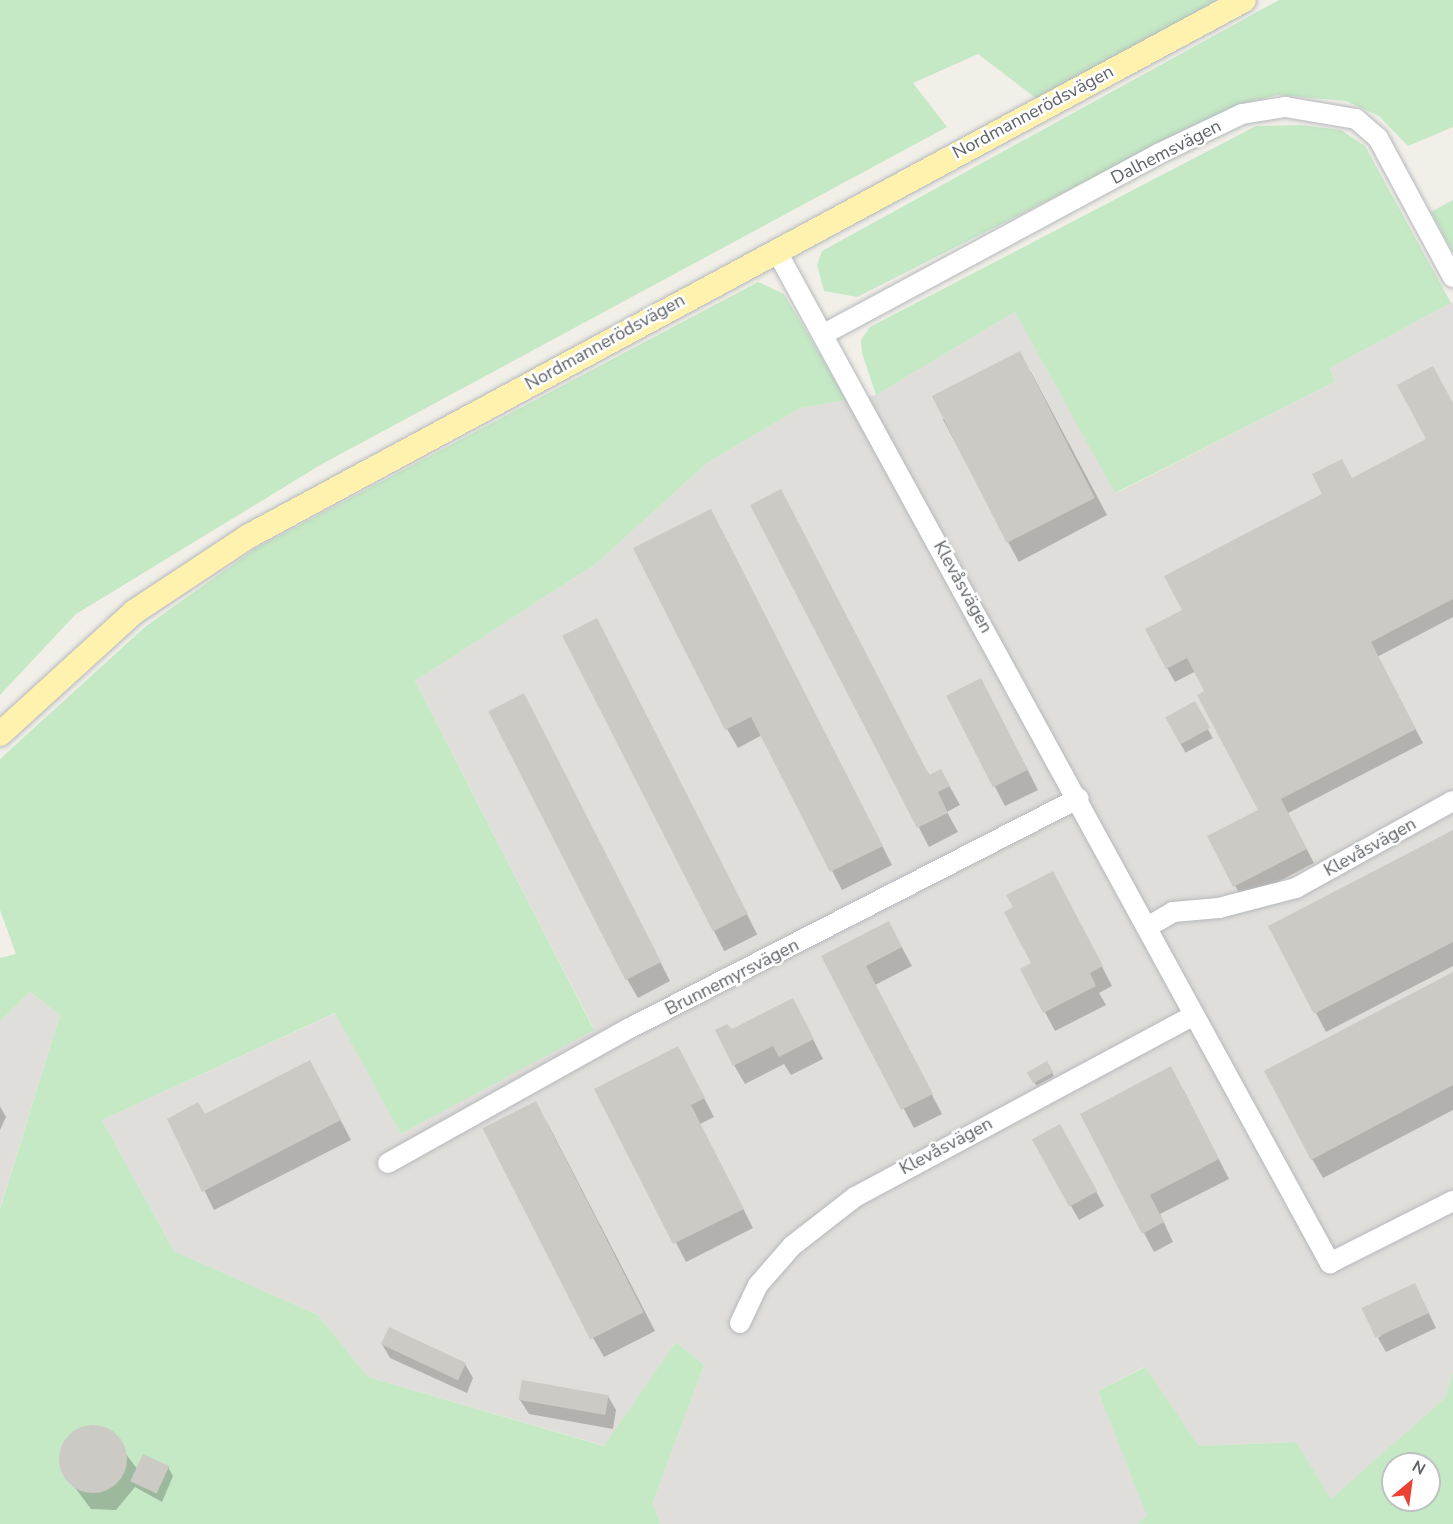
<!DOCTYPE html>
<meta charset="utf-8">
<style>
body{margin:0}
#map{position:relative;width:1453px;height:1524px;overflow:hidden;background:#f1efe8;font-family:"Nunito Sans",sans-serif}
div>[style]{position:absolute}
.industrial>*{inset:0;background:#e0deda}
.green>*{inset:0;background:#c5e8c5}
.shadow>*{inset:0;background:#0003;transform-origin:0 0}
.building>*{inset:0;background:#cccac5;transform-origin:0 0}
.round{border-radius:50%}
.roads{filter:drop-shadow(0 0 2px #b5b8bc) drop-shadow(0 0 2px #b5b8bc)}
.minor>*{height:20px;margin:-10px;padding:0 10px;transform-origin:10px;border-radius:10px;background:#fff}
.major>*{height:24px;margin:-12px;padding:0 12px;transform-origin:12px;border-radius:12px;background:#fff2af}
span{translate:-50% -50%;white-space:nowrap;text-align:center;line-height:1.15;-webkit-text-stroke:5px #fff;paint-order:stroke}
.street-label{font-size:18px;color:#5f6368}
.north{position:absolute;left:1381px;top:1452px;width:60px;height:60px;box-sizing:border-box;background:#fff;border:2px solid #bfc1c3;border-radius:50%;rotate:29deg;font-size:16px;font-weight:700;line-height:24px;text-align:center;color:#5f6368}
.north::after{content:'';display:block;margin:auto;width:21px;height:27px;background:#ea4335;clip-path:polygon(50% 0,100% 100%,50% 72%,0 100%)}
</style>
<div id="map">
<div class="industrial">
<div style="clip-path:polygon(1453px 302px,1453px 1373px,1444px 1399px,1331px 1500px,1296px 1442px,1199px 1446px,1144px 1367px,1098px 1391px,1148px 1516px,1137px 1524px,660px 1524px,653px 1502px,704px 1365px,676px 1342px,605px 1446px,368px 1377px,318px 1315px,174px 1251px,102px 1120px,336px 1013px,401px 1134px,594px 1029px,415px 681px,597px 563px,707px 463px,800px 408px,876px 395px,1015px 312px,1116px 493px,1335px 382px,1330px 368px)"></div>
<div style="clip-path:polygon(30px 992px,60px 1015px,0 1208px,0 1021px)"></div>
</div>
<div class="green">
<div style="clip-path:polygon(0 0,1217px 0,1037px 99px,978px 54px,913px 83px,947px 127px,322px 464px,76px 614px,0 695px)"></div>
<div style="clip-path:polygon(1279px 0,1453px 0,1453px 127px,1408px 146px,1379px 116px,1346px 101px,1277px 95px,1237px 105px,857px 297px,824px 291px,817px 265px,822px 251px)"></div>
<div style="clip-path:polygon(1301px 125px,1341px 130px,1365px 146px,1451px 303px,1330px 368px,1335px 382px,1115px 493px,1015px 312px,876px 395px,862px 353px,861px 340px,870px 327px,1256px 126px)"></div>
<div style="clip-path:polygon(1453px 200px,1453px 252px,1431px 212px)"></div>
<div style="clip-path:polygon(758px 282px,784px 294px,847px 400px,800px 408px,707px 463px,597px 563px,415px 681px,594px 1030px,401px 1134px,335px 1013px,102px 1120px,174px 1251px,318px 1315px,368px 1377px,604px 1446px,676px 1342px,704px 1365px,653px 1502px,660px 1524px,0 1524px,0 1209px,60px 1015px,30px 992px,0 1021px,0 958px,16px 954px,0 910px,0 759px,145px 627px,256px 548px)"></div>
<div style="clip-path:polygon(evenodd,1145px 1367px,1199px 1446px,1296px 1442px,1331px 1499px,1444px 1399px,1453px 1373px,1453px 1524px,1137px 1524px,1147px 1516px,1098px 1391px,1145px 1367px,1393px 1464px,1429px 1464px,1429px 1500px,1393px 1500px,1393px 1464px)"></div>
</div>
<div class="shadow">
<div style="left:1031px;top:372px;width:162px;height:100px;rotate:62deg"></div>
<div style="clip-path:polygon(1453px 405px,1453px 617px,1377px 657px,1423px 743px,1288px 813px,1314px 863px,1243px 900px,1209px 837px,1260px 810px,1196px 671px,1175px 682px,1167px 668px,1184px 610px,1353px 480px,1428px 440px)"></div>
<div style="clip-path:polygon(752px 506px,930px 776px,941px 771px,960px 805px,947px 812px,958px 832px,929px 847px)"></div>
<div style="clip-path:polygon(721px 529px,892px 865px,842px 890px,762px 735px,738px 748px,727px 729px)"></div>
<div style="left:597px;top:620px;width:353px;height:37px;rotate:63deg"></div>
<div style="clip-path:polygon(948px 697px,991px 699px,1038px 790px,1005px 806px)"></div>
<div style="left:1194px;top:703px;width:40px;height:31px;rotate:62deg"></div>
<div style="clip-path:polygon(534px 714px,670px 981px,638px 998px,627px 979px)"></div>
<div style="clip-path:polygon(1453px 832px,1453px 966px,1326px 1032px,1316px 1013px)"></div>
<div style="clip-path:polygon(1063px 891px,1112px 986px,1099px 993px,1106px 1005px,1055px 1031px,1022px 969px,1033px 964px)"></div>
<div style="clip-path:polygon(899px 942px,912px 966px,875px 985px,942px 1114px,914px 1128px,823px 957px)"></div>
<div style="clip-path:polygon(1453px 973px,1453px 1110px,1323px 1178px,1312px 1159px)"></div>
<div style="clip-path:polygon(803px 1019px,823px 1059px,791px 1075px,784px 1064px,745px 1084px,734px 1065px,732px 1031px)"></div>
<div style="left:1047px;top:1063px;width:15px;height:20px;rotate:62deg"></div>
<div style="clip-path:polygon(688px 1067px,714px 1117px,700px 1124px,753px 1228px,686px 1262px,596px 1089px)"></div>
<div style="clip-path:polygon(320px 1081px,351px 1140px,214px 1210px,169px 1119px,205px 1116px)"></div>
<div style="clip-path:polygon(1182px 1087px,1229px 1179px,1160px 1214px,1173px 1242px,1154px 1252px,1082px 1115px)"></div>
<div style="clip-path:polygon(0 1106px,6px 1117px,0 1130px)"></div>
<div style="clip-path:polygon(547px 1122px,655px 1331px,604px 1357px,593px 1338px)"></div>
<div style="clip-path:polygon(1034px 1140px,1068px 1140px,1104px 1206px,1079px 1220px)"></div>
<div style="clip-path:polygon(1422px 1299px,1436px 1328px,1386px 1352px,1378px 1338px)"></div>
<div style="clip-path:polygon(382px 1344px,465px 1364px,473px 1378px,467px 1393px,390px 1358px)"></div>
<div style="clip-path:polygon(608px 1396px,616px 1410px,613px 1429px,529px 1414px,520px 1400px)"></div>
<div style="clip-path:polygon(82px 1428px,107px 1429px,138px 1470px,168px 1467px,173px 1476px,162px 1502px,135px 1487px,116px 1510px,91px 1509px,62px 1470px,63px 1445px)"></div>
</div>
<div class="building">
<div style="left:1020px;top:351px;width:165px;height:99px;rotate:63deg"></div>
<div style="clip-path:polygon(1433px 366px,1453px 403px,1453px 599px,1371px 642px,1416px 729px,1281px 799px,1307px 849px,1233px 887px,1207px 836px,1258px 810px,1197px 695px,1204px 691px,1187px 658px,1166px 669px,1145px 629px,1182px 610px,1164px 576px,1322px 494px,1312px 474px,1342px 459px,1352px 478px,1426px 439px,1397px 385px)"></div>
<div style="clip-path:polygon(781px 489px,929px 775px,941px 769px,950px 786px,938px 792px,948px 813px,917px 828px,750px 505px)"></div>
<div style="clip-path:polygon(711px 509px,883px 846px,830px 872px,751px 717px,725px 730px,633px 548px)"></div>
<div style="left:597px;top:618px;width:332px;height:39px;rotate:63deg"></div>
<div style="left:981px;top:678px;width:103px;height:39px;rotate:63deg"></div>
<div style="left:524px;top:693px;width:302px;height:40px;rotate:63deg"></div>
<div style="left:1195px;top:701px;width:31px;height:34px;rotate:61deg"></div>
<div style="clip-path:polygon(1453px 830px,1453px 942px,1314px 1014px,1268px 926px)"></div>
<div style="clip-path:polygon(1053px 871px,1103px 966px,1090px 973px,1096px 986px,1043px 1013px,1020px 969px,1031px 963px,1004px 912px,1013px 907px,1006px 895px)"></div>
<div style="clip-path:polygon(889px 921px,902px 947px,866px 966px,933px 1094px,901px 1110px,821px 956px)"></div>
<div style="clip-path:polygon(1453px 972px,1453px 1085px,1311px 1160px,1264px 1071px)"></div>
<div style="clip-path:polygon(793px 998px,814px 1039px,779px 1057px,773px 1046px,733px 1066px,715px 1030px,727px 1024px,732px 1029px)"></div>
<div style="clip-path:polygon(678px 1046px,705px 1098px,691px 1105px,744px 1209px,673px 1244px,594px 1089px)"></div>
<div style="clip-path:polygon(310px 1060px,341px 1120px,202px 1192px,167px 1119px,198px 1102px,205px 1114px)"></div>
<div style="left:1047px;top:1061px;width:13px;height:23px;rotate:61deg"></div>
<div style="clip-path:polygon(1171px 1066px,1219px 1159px,1150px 1195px,1164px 1222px,1142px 1234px,1080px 1114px)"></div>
<div style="left:536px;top:1101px;width:237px;height:60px;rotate:63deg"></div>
<div style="left:1060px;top:1124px;width:77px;height:32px;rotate:61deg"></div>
<div style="left:1415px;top:1283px;width:33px;height:59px;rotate:65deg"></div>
<div style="left:389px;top:1327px;width:85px;height:19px;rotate:25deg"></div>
<div style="left:522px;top:1380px;width:88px;height:20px;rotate:10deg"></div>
<div class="round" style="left:59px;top:1425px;width:68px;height:68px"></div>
<div style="left:143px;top:1454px;width:29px;height:30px;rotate:25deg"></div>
</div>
<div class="roads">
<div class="minor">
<div style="left:776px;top:250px;width:1155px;rotate:61.33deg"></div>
<div style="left:1330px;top:1263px;width:138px;rotate:-26.8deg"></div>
<div style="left:824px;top:334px;width:379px;rotate:-28.3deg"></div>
<div style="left:1158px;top:154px;width:93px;rotate:-25.5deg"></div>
<div style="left:1242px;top:114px;width:44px;rotate:-9.2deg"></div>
<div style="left:1285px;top:107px;width:72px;rotate:9.6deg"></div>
<div style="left:1356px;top:119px;width:29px;rotate:41deg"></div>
<div style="left:1378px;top:138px;width:158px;rotate:61.7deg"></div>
<div style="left:1149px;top:926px;width:28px;rotate:-30deg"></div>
<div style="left:1173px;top:912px;width:46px;rotate:-5deg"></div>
<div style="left:1219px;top:908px;width:80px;rotate:-14.6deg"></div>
<div style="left:1296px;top:888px;width:179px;rotate:-29deg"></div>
<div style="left:388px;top:1163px;width:277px;rotate:-29.2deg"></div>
<div style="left:630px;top:1028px;width:504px;rotate:-27.12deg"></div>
<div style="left:740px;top:1323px;width:42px;rotate:-64.7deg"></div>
<div style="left:758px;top:1285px;width:52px;rotate:-48.9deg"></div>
<div style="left:792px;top:1246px;width:80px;rotate:-37.9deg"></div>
<div style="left:855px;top:1197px;width:383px;rotate:-28.2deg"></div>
</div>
<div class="major">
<div style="left:0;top:734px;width:181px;rotate:-42.3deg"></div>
<div style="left:134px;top:612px;width:138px;rotate:-33.5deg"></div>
<div style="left:249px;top:536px;width:1130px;rotate:-28.31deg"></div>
</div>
</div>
<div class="street-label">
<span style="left:1033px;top:112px;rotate:-28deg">Nordmannerödsvägen</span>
<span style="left:1166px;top:152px;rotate:-27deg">Dalhemsvägen</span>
<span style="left:605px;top:342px;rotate:-29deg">Nordmannerödsvägen</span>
<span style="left:963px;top:587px;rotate:61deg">Klevåsvägen</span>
<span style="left:1370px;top:847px;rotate:-29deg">Klevåsvägen</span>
<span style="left:732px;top:977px;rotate:-27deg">Brunnemyrsvägen</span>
<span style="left:946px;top:1146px;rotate:-28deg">Klevåsvägen</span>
</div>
<div class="north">N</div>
</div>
